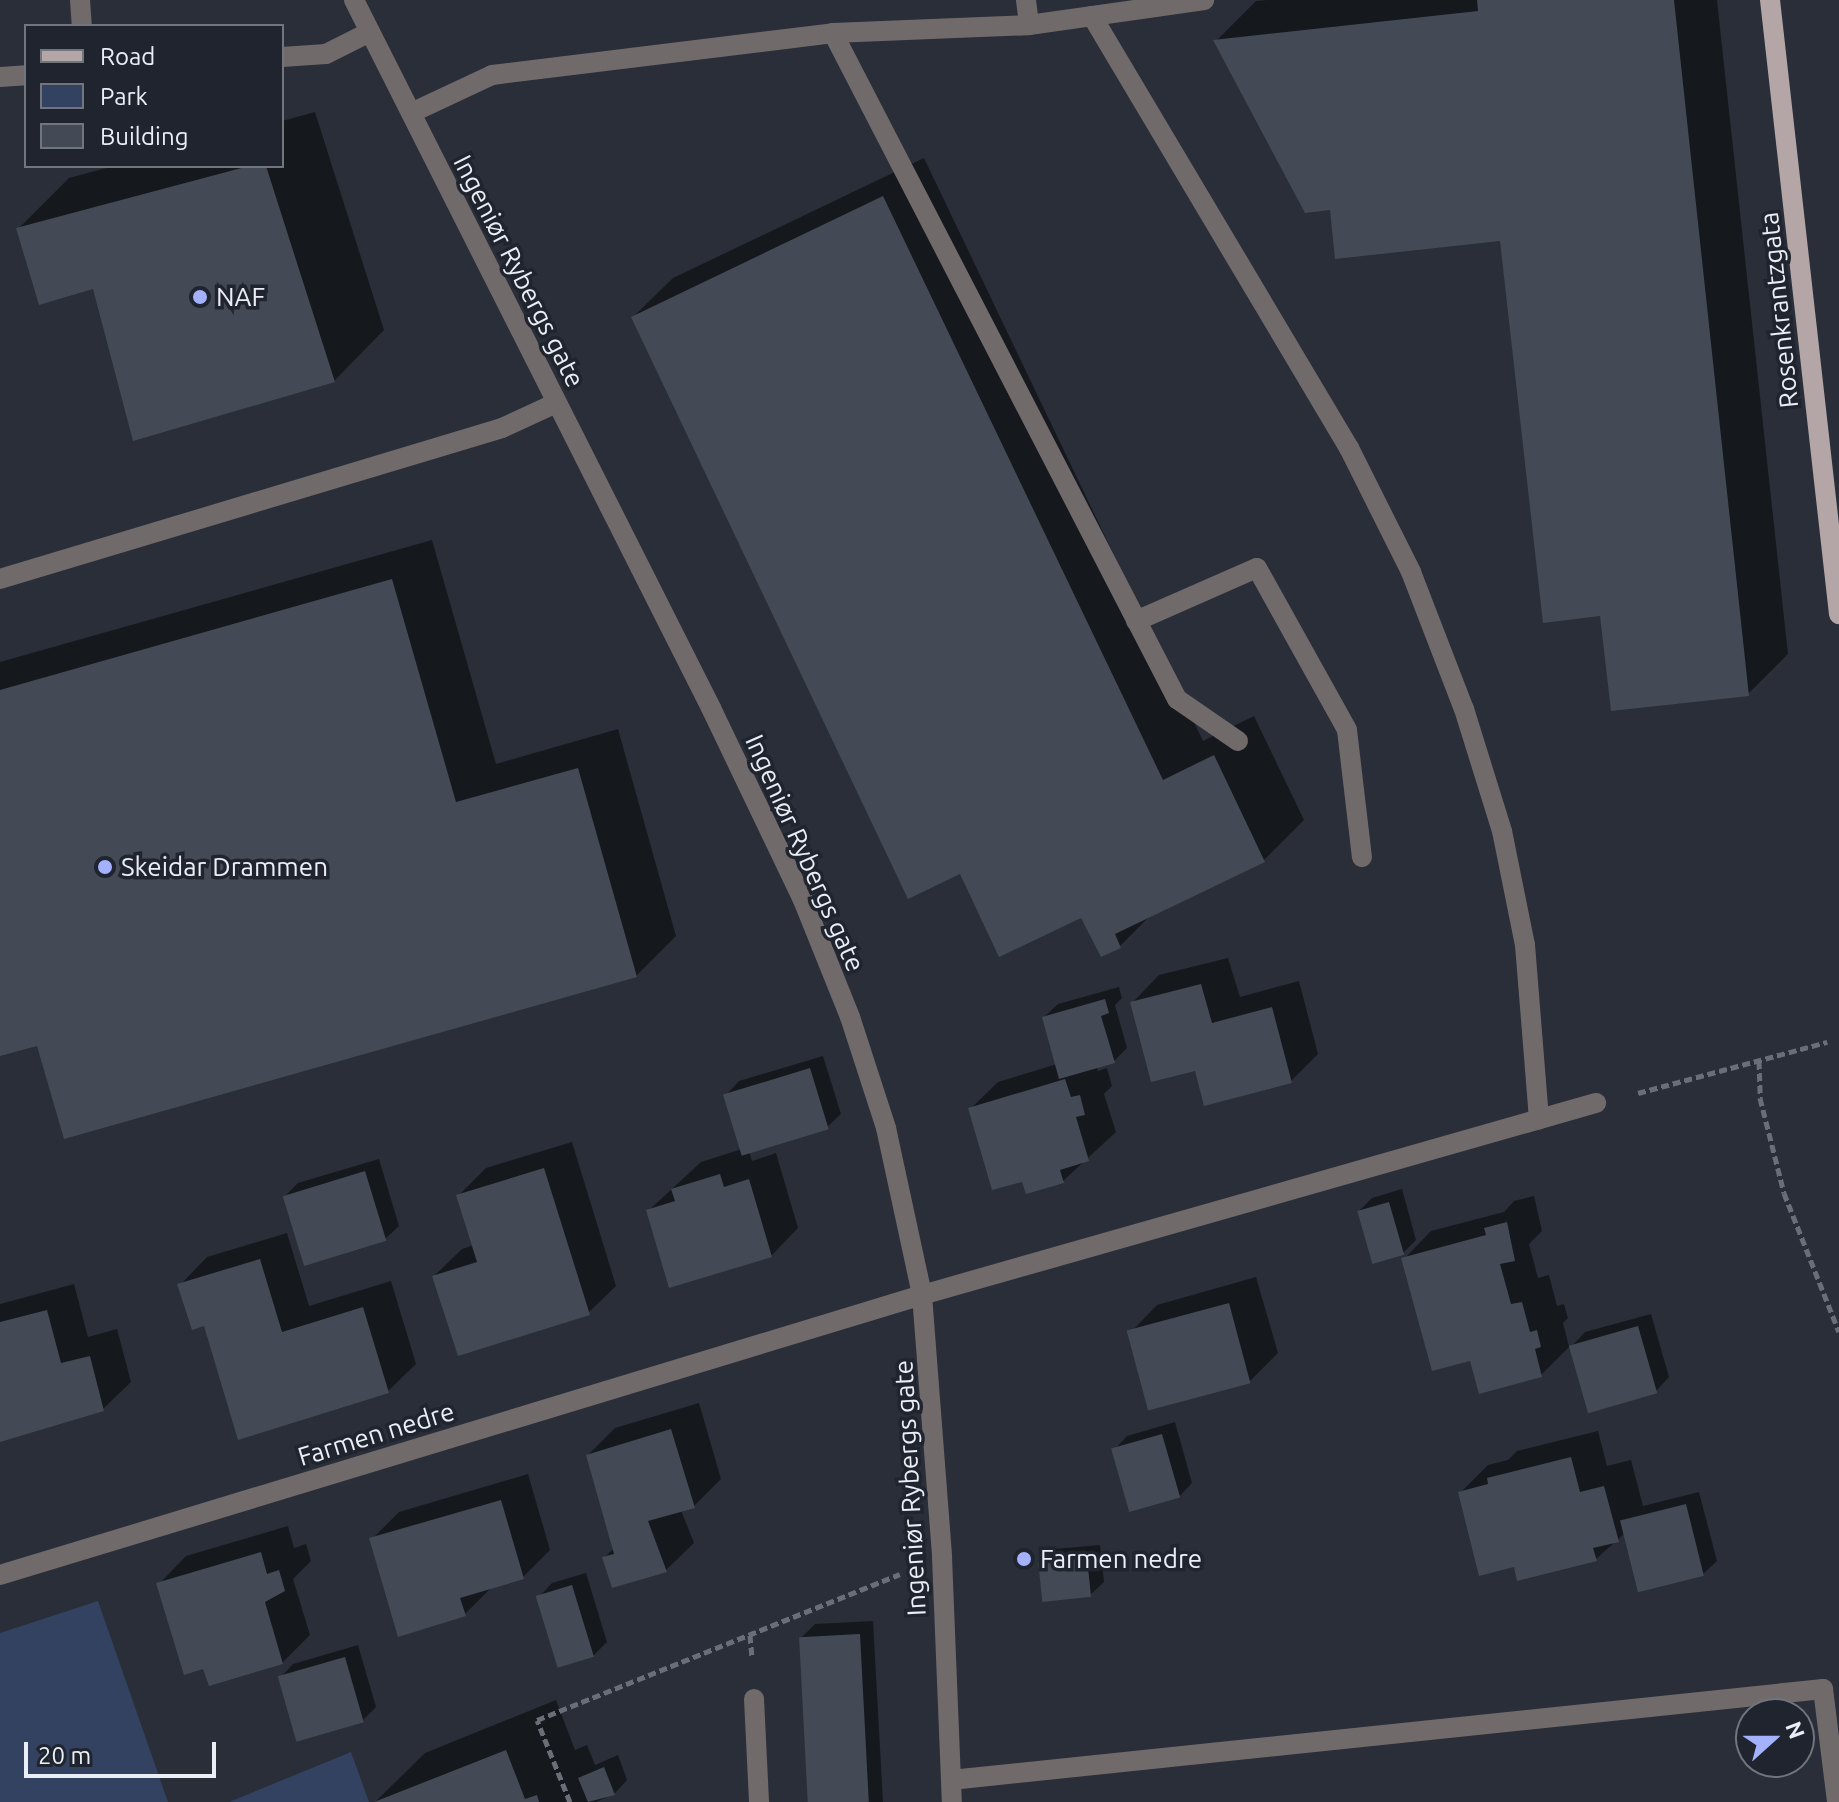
<!DOCTYPE html>
<meta charset="utf-8">
<style>
body{margin:0}
#map{position:relative;width:1839px;height:1802px;overflow:hidden;background:#292e38;font-family:Ubuntu,sans-serif}
div>[style]{position:absolute}
.green>*{inset:0;background:#334260}
.shadow>*{inset:0;background:#0007}
.building>*{inset:0;background:#444a55;transform-origin:0 0}
.path>*{height:5px;margin-top:-2.5px;transform-origin:0;background:repeating-linear-gradient(90deg,#696e77 0 8px,transparent 0 12px)}
.minor>*{height:20px;margin:-10px;padding:0 10px;transform-origin:10px;border-radius:10px;background:#716a6b}
.major>*{height:20px;margin:-10px;padding:0 10px;transform-origin:10px;border-radius:10px;background:#b4a6a7}
.dots>*{width:22px;height:22px;translate:-50% -50%;box-sizing:border-box;border:4px solid #1f242e;border-radius:50%}
span{translate:-50% -50%;white-space:nowrap;text-align:center;line-height:1.15;-webkit-text-stroke:7px #1f242e;paint-order:stroke}
.street-label{font-size:26px;color:#eaeef5}
.poi-label{font-size:26px;color:#eaeef5}
.left{translate:0 -50%;text-align:left}
.legend{position:absolute;left:24px;top:24px;width:260px;height:144px;box-sizing:border-box;background:#1f242e;border:2px solid #70757e;margin:0;padding:10px 14px;list-style:none;font-size:24px;color:#eaeef5}
.legend li{display:flex;align-items:center;gap:16px;height:40px}
.legend b{width:40px;border:2px solid #70757e}
.north{position:absolute;left:1735px;top:1698px;width:80px;height:80px;box-sizing:border-box;background:#1f242e;border:2px solid #70757e;border-radius:50%;rotate:69deg;font-size:22px;font-weight:700;line-height:32px;text-align:center;color:#eaeef5}
.north::after{content:'';display:block;margin:auto;width:28px;height:36px;background:#a4b1fc;clip-path:polygon(50% 0,100% 100%,50% 72%,0 100%)}
.scale{position:absolute;left:24px;top:1742px;width:192px;height:36px;box-sizing:border-box;border:4px solid #eaeef5;border-top:0;padding-left:10px;font-size:24px;line-height:28px;white-space:nowrap;color:#eaeef5;-webkit-text-stroke:6px #1f242e;paint-order:stroke}
</style>
<div id="map">
<div class="green">
<div style="clip-path:polygon(98px 1601px,168px 1802px,0 1802px,0 1633px)"></div>
<div style="clip-path:polygon(351px 1752px,369px 1802px,229px 1802px)"></div>
</div>
<div class="shadow">
<div style="clip-path:polygon(1717px 0,1788px 654px,1748px 694px,1602px 614px,1502px 239px,1332px 208px,1216px 41px,1256px 1px,1267px 0)"></div>
<div style="clip-path:polygon(315px 112px,384px 330px,334px 381px,95px 286px,18px 229px,69px 178px,114px 166px,282px 166px,282px 121px)"></div>
<div style="clip-path:polygon(924px 158px,1203px 741px,1254px 716px,1304px 820px,1264px 860px,1152px 914px,1120px 946px,1082px 915px,961px 872px,633px 317px,673px 278px)"></div>
<div style="clip-path:polygon(432px 540px,496px 764px,618px 729px,676px 936px,636px 976px,39px 1043px,0 1054px,0 662px)"></div>
<div style="clip-path:polygon(1228px 958px,1240px 997px,1299px 981px,1318px 1054px,1291px 1081px,1196px 1068px,1132px 1003px,1159px 975px)"></div>
<div style="clip-path:polygon(1119px 987px,1122px 998px,1115px 1005px,1127px 1048px,1114px 1061px,1096px 1066px,1098px 1071px,1107px 1068px,1112px 1086px,1104px 1094px,1116px 1132px,1063px 1181px,1024px 1179px,970px 1109px,998px 1082px,1057px 1064px,1044px 1017px,1058px 1004px)"></div>
<div style="clip-path:polygon(823px 1056px,841px 1114px,827px 1127px,749px 1151px,752px 1161px,776px 1153px,798px 1228px,771px 1256px,648px 1211px,701px 1162px,742px 1149px,726px 1095px,739px 1081px)"></div>
<div style="clip-path:polygon(572px 1142px,616px 1286px,588px 1313px,434px 1276px,462px 1249px,474px 1245px,458px 1196px,486px 1168px)"></div>
<div style="clip-path:polygon(379px 1159px,399px 1226px,385px 1239px,285px 1196px,298px 1183px)"></div>
<div style="clip-path:polygon(1402px 1189px,1416px 1240px,1403px 1253px,1359px 1211px,1372px 1198px)"></div>
<div style="clip-path:polygon(1534px 1196px,1542px 1231px,1529px 1244px,1538px 1278px,1549px 1275px,1557px 1306px,1564px 1304px,1568px 1318px,1563px 1323px,1569px 1347px,1541px 1375px,1471px 1358px,1404px 1259px,1431px 1231px,1504px 1212px,1514px 1201px)"></div>
<div style="clip-path:polygon(287px 1233px,309px 1306px,391px 1281px,416px 1364px,388px 1391px,205px 1324px,180px 1285px,207px 1257px)"></div>
<div style="clip-path:polygon(1256px 1277px,1278px 1353px,1250px 1381px,1130px 1333px,1157px 1305px)"></div>
<div style="clip-path:polygon(74px 1284px,88px 1337px,117px 1329px,131px 1382px,103px 1409px,0 1434px,0 1304px)"></div>
<div style="clip-path:polygon(1651px 1314px,1669px 1377px,1656px 1391px,1572px 1346px,1585px 1332px)"></div>
<div style="clip-path:polygon(699px 1403px,721px 1479px,694px 1506px,681px 1510px,694px 1543px,666px 1570px,604px 1558px,615px 1547px,588px 1455px,615px 1428px)"></div>
<div style="clip-path:polygon(1175px 1422px,1192px 1483px,1179px 1497px,1114px 1450px,1127px 1436px)"></div>
<div style="clip-path:polygon(1598px 1431px,1607px 1466px,1631px 1460px,1643px 1506px,1699px 1492px,1717px 1561px,1703px 1574px,1625px 1533px,1596px 1559px,1516px 1565px,1460px 1493px,1488px 1465px,1508px 1460px,1517px 1451px)"></div>
<div style="clip-path:polygon(528px 1474px,550px 1550px,523px 1577px,492px 1587px,465px 1614px,372px 1539px,399px 1512px)"></div>
<div style="clip-path:polygon(288px 1526px,294px 1548px,306px 1544px,311px 1561px,293px 1579px,310px 1635px,282px 1663px,159px 1584px,186px 1556px)"></div>
<div style="clip-path:polygon(1100px 1545px,1104px 1582px,1090px 1595px,1040px 1562px,1054px 1549px)"></div>
<div style="clip-path:polygon(586px 1573px,607px 1642px,593px 1656px,539px 1597px,552px 1583px)"></div>
<div style="clip-path:polygon(873px 1621px,883px 1802px,810px 1802px,801px 1638px,815px 1624px)"></div>
<div style="clip-path:polygon(358px 1645px,376px 1707px,363px 1720px,280px 1678px,293px 1664px)"></div>
<div style="clip-path:polygon(556px 1700px,575px 1750px,587px 1745px,595px 1765px,618px 1755px,627px 1780px,614px 1794px,596px 1802px,375px 1802px,425px 1753px)"></div>
</div>
<div class="building">
<div style="clip-path:polygon(1477px 0,1674px 0,1749px 696px,1611px 711px,1600px 616px,1543px 623px,1500px 241px,1335px 259px,1330px 210px,1305px 213px,1213px 40px,1478px 11px)"></div>
<div style="clip-path:polygon(249px 166px,266px 166px,335px 382px,133px 441px,93px 289px,39px 305px,16px 228px)"></div>
<div style="clip-path:polygon(883px 196px,1163px 780px,1214px 755px,1265px 862px,1115px 934px,1121px 948px,1101px 957px,1081px 918px,999px 957px,960px 874px,908px 899px,631px 317px)"></div>
<div style="clip-path:polygon(392px 579px,456px 802px,578px 768px,637px 977px,64px 1139px,37px 1046px,0 1056px,0 690px)"></div>
<div style="clip-path:polygon(1201px 984px,1212px 1023px,1272px 1007px,1292px 1083px,1204px 1106px,1195px 1071px,1151px 1082px,1130px 1002px)"></div>
<div style="clip-path:polygon(1105px 999px,1109px 1013px,1101px 1016px,1115px 1063px,1059px 1079px,1042px 1017px)"></div>
<div style="left:810px;top:1068px;width:64px;height:91px;rotate:73deg"></div>
<div style="clip-path:polygon(1065px 1079px,1071px 1097px,1080px 1095px,1085px 1115px,1076px 1117px,1089px 1161px,1060px 1170px,1064px 1183px,1026px 1194px,1022px 1182px,992px 1190px,968px 1108px)"></div>
<div style="clip-path:polygon(544px 1168px,590px 1315px,458px 1356px,432px 1276px,477px 1262px,456px 1195px)"></div>
<div style="left:365px;top:1171px;width:73px;height:86px;rotate:73deg"></div>
<div style="clip-path:polygon(720px 1174px,724px 1187px,749px 1179px,772px 1257px,669px 1288px,646px 1210px,675px 1201px,671px 1189px)"></div>
<div style="left:1389px;top:1202px;width:55px;height:33px;rotate:74deg"></div>
<div style="clip-path:polygon(1507px 1222px,1515px 1261px,1500px 1264px,1511px 1304px,1522px 1302px,1530px 1332px,1537px 1330px,1541px 1347px,1535px 1349px,1542px 1377px,1479px 1394px,1470px 1361px,1432px 1371px,1401px 1258px,1486px 1235px,1484px 1228px)"></div>
<div style="clip-path:polygon(260px 1259px,282px 1332px,363px 1307px,389px 1393px,238px 1440px,204px 1326px,192px 1330px,177px 1284px)"></div>
<div style="left:1229px;top:1303px;width:83px;height:106px;rotate:75deg"></div>
<div style="clip-path:polygon(47px 1310px,61px 1363px,90px 1356px,104px 1411px,0 1442px,0 1322px)"></div>
<div style="left:1638px;top:1326px;width:70px;height:72px;rotate:74deg"></div>
<div style="clip-path:polygon(671px 1429px,695px 1508px,648px 1521px,667px 1572px,612px 1588px,602px 1557px,614px 1554px,586px 1455px)"></div>
<div style="left:1162px;top:1434px;width:66px;height:53px;rotate:74deg"></div>
<div style="clip-path:polygon(1571px 1457px,1580px 1492px,1604px 1486px,1619px 1542px,1593px 1548px,1597px 1561px,1517px 1581px,1514px 1567px,1479px 1576px,1458px 1492px,1488px 1484px,1487px 1478px)"></div>
<div style="clip-path:polygon(501px 1500px,524px 1579px,460px 1598px,466px 1616px,398px 1637px,369px 1538px)"></div>
<div style="left:1686px;top:1504px;width:74px;height:68px;rotate:76deg"></div>
<div style="clip-path:polygon(261px 1552px,267px 1574px,279px 1570px,285px 1591px,265px 1602px,283px 1664px,209px 1686px,203px 1669px,184px 1675px,156px 1583px)"></div>
<div style="left:1087px;top:1558px;width:39px;height:49px;rotate:84deg"></div>
<div style="left:572px;top:1585px;width:75px;height:38px;rotate:73deg"></div>
<div style="left:860px;top:1634px;width:168px;height:61px;rotate:87deg"></div>
<div style="left:345px;top:1657px;width:68px;height:70px;rotate:74deg"></div>
<div style="clip-path:polygon(506px 1750px,525px 1799px,537px 1795px,539px 1802px,374px 1802px)"></div>
<div style="clip-path:polygon(604px 1767px,615px 1795px,588px 1802px,578px 1778px)"></div>
</div>
<div class="path">
<div style="left:1759px;top:1061px;width:37px;rotate:88deg"></div>
<div style="left:1760px;top:1098px;width:98px;rotate:75.8deg"></div>
<div style="left:1784px;top:1193px;width:149px;rotate:68.4deg"></div>
<div style="left:1638px;top:1093px;width:196px;rotate:-15.1deg"></div>
<div style="left:750px;top:1635px;width:23px;rotate:85deg"></div>
<div style="left:570px;top:1802px;width:88px;rotate:-111.9deg"></div>
<div style="left:537px;top:1720px;width:391px;rotate:-21.9deg"></div>
</div>
<div class="minor">
<div style="left:80px;top:0;width:26px;rotate:86deg"></div>
<div style="left:354px;top:0;width:793px;rotate:63.24deg"></div>
<div style="left:711px;top:708px;width:213px;rotate:64.4deg"></div>
<div style="left:803px;top:900px;width:126px;rotate:68.1deg"></div>
<div style="left:850px;top:1017px;width:117px;rotate:72deg"></div>
<div style="left:886px;top:1128px;width:171px;rotate:77.8deg"></div>
<div style="left:922px;top:1295px;width:263px;rotate:85.6deg"></div>
<div style="left:942px;top:1557px;width:245px;rotate:87.7deg"></div>
<div style="left:1026px;top:0;width:25px;rotate:83deg"></div>
<div style="left:1092px;top:16px;width:503px;rotate:59.25deg"></div>
<div style="left:1349px;top:448px;width:139px;rotate:63.4deg"></div>
<div style="left:1411px;top:572px;width:147px;rotate:68.9deg"></div>
<div style="left:1464px;top:709px;width:128px;rotate:72.7deg"></div>
<div style="left:1502px;top:831px;width:116px;rotate:78.6deg"></div>
<div style="left:1525px;top:945px;width:175px;rotate:85.4deg"></div>
<div style="left:833px;top:33px;width:750px;rotate:62.68deg"></div>
<div style="left:1177px;top:699px;width:74px;rotate:34.5deg"></div>
<div style="left:282px;top:57px;width:44px;rotate:-3.9deg"></div>
<div style="left:326px;top:54px;width:49px;rotate:-26.6deg"></div>
<div style="left:0;top:77px;width:26px;rotate:-4deg"></div>
<div style="left:411px;top:113px;width:89px;rotate:-25.1deg"></div>
<div style="left:492px;top:75px;width:344px;rotate:-7deg"></div>
<div style="left:833px;top:33px;width:196px;rotate:-2.3deg"></div>
<div style="left:1029px;top:25px;width:177px;rotate:-8.1deg"></div>
<div style="left:0;top:579px;width:524px;rotate:-16.74deg"></div>
<div style="left:502px;top:428px;width:60px;rotate:-24.8deg"></div>
<div style="left:1136px;top:621px;width:132px;rotate:-23.7deg"></div>
<div style="left:1257px;top:568px;width:185px;rotate:60.9deg"></div>
<div style="left:1347px;top:730px;width:128px;rotate:83.3deg"></div>
<div style="left:0;top:1575px;width:964px;rotate:-16.89deg"></div>
<div style="left:922px;top:1295px;width:701px;rotate:-15.9deg"></div>
<div style="left:754px;top:1699px;width:103px;rotate:87.2deg"></div>
<div style="left:951px;top:1780px;width:877px;rotate:-5.96deg"></div>
<div style="left:1823px;top:1689px;width:114px;rotate:82.9deg"></div>
</div>
<div class="major">
<div style="left:1770px;top:0;width:618px;rotate:83.59deg"></div>
</div>
<div class="dots">
<div style="left:200px;top:297px;background:#a4b1fc"></div>
<div style="left:105px;top:867px;background:#a4b1fc"></div>
<div style="left:1024px;top:1559px;background:#a4b1fc"></div>
</div>
<div class="street-label">
<span style="left:519px;top:271px;rotate:63deg">Ingeniør Rybergs gate</span>
<span style="left:1779px;top:310px;rotate:-96deg">Rosenkrantzgata</span>
<span style="left:805px;top:853px;rotate:66deg">Ingeniør Rybergs gate</span>
<span style="left:376px;top:1434px;rotate:-17deg">Farmen nedre</span>
<span style="left:910px;top:1488px;rotate:-93deg">Ingeniør Rybergs gate</span>
</div>
<div class="poi-label">
<span class="left" style="left:216px;top:297px">NAF</span>
<span class="left" style="left:121px;top:867px">Skeidar Drammen</span>
<span class="left" style="left:1040px;top:1559px">Farmen nedre</span>
</div>
<ul class="legend">
<li><b style="height:10px;background:#b4a6a7"></b>Road</li>
<li><b style="height:22px;background:#334260"></b>Park</li>
<li><b style="height:22px;background:#444a55"></b>Building</li>
</ul>
<div class="north">N</div>
<div class="scale">20 m</div>
</div>
